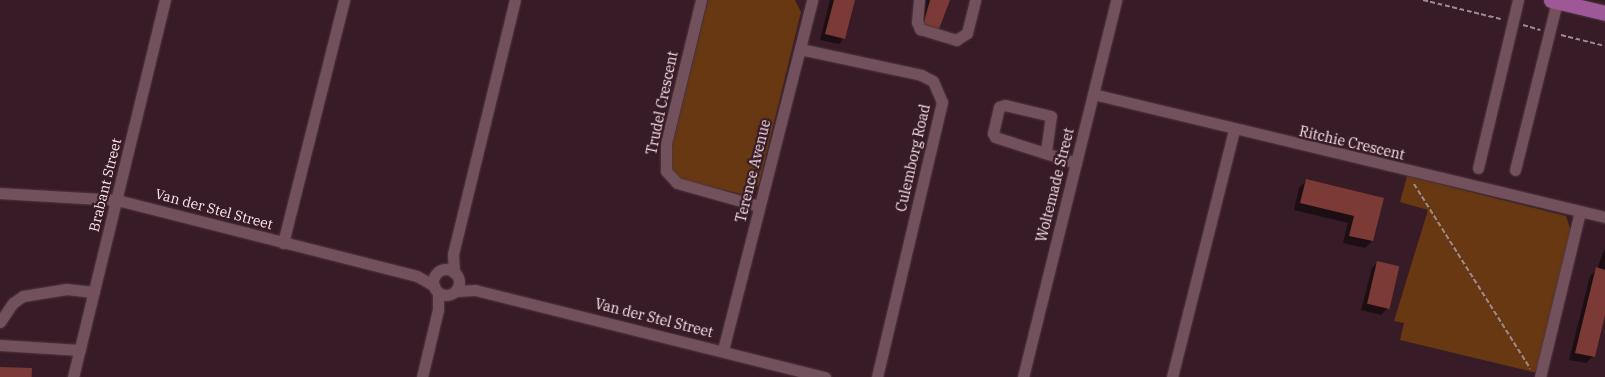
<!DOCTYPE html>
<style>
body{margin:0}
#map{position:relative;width:1605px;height:377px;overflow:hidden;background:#371b26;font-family:"IBM Plex Serif",serif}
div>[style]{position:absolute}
.green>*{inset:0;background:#673811}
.shadow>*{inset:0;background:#0007}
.building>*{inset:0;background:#7b3a35;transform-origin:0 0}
.path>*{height:2px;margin-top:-1px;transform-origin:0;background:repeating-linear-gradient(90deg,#a08991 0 5px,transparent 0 7.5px)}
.roads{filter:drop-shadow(0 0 1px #4e3740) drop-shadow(0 0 1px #4e3740)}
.minor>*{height:11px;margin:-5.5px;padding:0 5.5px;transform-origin:5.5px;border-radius:5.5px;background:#72515c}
.minor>.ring{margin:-5.5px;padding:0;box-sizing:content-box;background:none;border:11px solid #72515c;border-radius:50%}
.major>*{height:15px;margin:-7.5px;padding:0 7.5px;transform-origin:7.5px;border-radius:7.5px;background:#9f5897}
span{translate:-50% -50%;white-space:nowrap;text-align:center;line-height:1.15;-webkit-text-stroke:4.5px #371b26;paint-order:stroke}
.street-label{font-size:14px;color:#fbe7ed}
</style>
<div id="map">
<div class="green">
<div style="clip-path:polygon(708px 0,795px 0,801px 12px,759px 184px,753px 191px,741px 194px,679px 179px,671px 170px,669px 159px)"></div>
<div style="clip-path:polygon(1407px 176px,1566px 216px,1571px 231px,1537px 373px,1400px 340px,1404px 323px,1394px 321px,1428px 210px,1400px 202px)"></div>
</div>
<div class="shadow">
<div style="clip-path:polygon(830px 0,854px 0,844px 38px,839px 44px,820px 40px)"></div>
<div style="clip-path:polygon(924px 0,947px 0,918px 30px)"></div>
<div style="clip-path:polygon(1306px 181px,1382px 199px,1372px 241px,1365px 248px,1343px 243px,1348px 223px,1294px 210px,1299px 188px)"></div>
<div style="clip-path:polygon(1605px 248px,1605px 310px,1593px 356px,1586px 363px,1569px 360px,1590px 276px,1597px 269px)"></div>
<div style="clip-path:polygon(1378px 262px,1387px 309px,1381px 315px,1361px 310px,1372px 268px)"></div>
</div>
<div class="building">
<div style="clip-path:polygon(834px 0,855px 0,845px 39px,825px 34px)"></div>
<div style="clip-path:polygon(930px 0,950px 0,939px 29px,923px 25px)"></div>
<div style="clip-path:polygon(1306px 179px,1384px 198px,1373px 241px,1349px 236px,1354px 216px,1300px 203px)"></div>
<div style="left:1377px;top:261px;width:23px;height:44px;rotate:13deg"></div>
<div style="clip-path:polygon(1596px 267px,1605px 270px,1605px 315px,1595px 357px,1575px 353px)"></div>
<div style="left:0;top:367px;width:32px;height:10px;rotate:2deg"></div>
</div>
<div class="path">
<div style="left:1423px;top:0;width:80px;rotate:13.7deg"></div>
<div style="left:1523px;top:25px;width:18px;rotate:16deg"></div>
<div style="left:1561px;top:35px;width:45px;rotate:14deg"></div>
<div style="left:1414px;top:184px;width:218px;rotate:57.8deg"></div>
</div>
<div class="roads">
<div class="minor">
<div style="left:701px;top:0;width:148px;rotate:103.7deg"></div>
<div style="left:666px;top:144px;width:27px;rotate:90deg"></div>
<div style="left:666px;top:171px;width:16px;rotate:47deg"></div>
<div style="left:677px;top:183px;width:85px;rotate:15.7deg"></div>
<div style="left:919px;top:0;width:22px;rotate:95deg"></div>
<div style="left:917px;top:22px;width:8px;rotate:67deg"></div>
<div style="left:920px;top:29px;width:38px;rotate:17deg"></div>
<div style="left:956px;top:40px;width:13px;rotate:-32deg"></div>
<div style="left:967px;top:33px;width:34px;rotate:-76deg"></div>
<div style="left:800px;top:49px;width:124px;rotate:12.1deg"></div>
<div style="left:921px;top:75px;width:13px;rotate:27deg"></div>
<div style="left:933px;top:81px;width:23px;rotate:67deg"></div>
<div style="left:942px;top:102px;width:283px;rotate:103.3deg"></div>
<div style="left:1093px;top:94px;width:527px;rotate:13.51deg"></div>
<div style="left:1046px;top:151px;width:35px;rotate:-82deg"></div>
<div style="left:1051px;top:116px;width:47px;rotate:-166.6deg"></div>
<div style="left:1005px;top:105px;width:6px;rotate:162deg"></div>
<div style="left:999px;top:107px;width:27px;rotate:103deg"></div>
<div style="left:993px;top:133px;width:4px;rotate:63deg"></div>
<div style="left:995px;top:137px;width:85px;rotate:17.8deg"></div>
<div style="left:1478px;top:168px;width:173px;rotate:-76.6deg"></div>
<div style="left:1515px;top:170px;width:173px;rotate:-76deg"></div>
<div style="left:0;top:193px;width:117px;rotate:3.4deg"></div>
<div style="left:117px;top:200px;width:309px;rotate:14.2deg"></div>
<div style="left:417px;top:276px;width:20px;rotate:30deg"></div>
<div style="left:283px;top:243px;width:251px;rotate:-75.9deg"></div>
<div class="ring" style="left:433px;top:269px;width:15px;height:15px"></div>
<div style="left:454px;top:273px;width:19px;rotate:-93deg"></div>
<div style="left:453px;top:254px;width:261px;rotate:-76.3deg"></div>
<div style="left:456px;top:291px;width:19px;rotate:-3deg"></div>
<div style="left:475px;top:290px;width:361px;rotate:14deg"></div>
<div style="left:0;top:322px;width:23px;rotate:-56deg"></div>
<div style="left:13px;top:303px;width:12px;rotate:-35deg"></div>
<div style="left:23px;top:296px;width:44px;rotate:-9.2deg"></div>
<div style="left:66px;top:289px;width:28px;rotate:6deg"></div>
<div style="left:0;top:345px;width:80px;rotate:3.6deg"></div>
<div style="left:723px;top:350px;width:361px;rotate:-75.7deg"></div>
<div style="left:73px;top:377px;width:388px;rotate:-76.3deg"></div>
<div style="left:422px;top:377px;width:69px;rotate:-76.6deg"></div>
<div style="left:438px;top:310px;width:18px;rotate:-90deg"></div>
<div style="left:1023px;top:377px;width:388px;rotate:-76.1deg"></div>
<div style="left:1172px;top:377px;width:255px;rotate:-75.9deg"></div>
<div style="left:1540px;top:377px;width:170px;rotate:-76.4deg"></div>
</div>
<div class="major">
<div style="left:1551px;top:0;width:56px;rotate:13.5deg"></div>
</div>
</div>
<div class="street-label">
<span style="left:662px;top:103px;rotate:-78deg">Trudel Crescent</span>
<span style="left:1352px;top:143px;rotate:13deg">Ritchie Crescent</span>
<span style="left:913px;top:158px;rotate:-77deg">Culemborg Road</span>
<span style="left:753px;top:171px;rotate:-76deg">Terence Avenue</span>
<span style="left:105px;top:185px;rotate:-76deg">Brabant Street</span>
<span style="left:1055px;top:185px;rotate:-76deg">Woltemade Street</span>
<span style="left:214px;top:209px;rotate:15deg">Van der Stel Street</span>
<span style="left:654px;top:318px;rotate:14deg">Van der Stel Street</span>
</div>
</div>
